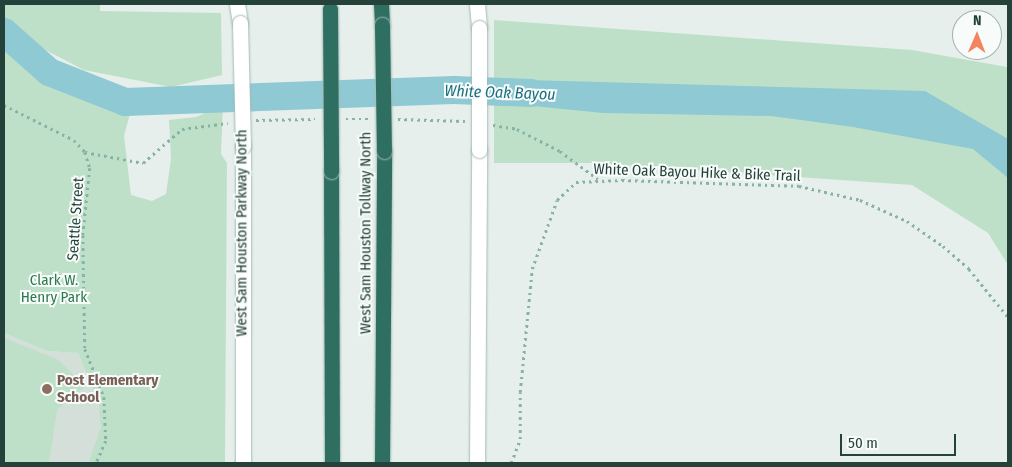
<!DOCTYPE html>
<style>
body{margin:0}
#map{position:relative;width:1012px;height:467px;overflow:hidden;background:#e6efeb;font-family:"Fira Sans Condensed",sans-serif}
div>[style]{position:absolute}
.built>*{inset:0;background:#d4dfda}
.green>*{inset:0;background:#bfe0c8}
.water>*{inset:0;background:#8ec9d4}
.river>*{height:28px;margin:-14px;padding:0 14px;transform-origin:14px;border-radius:14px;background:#8ec9d4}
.path>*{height:2.5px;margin-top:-1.25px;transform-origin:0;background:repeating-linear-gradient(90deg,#86b3a5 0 2.5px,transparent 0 6.5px)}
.roads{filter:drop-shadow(0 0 1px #a4bbb3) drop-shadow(0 0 1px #a4bbb3)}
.secondary>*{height:15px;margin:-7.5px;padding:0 7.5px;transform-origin:7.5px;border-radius:7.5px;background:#fff}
.motorway>*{height:15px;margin:-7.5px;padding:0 7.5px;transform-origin:7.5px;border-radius:7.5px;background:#2f6f62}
.bridges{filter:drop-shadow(0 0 1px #a4bbb3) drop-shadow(0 0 1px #a4bbb3)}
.secondary-bridge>*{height:15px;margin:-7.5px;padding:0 7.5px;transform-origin:7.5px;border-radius:7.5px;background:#fff}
.motorway-bridge>*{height:15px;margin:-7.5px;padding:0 7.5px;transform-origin:7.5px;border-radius:7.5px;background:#2f6f62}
.dots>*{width:14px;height:14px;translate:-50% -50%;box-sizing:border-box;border:2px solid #f7fbf9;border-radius:50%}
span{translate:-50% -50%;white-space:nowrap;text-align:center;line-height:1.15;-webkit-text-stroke:4px #f7fbf9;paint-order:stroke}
.street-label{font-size:15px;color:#24423a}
.park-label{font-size:15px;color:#2d7a4b}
.education-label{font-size:15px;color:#785e54;font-weight:700}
.left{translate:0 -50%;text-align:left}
.water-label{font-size:16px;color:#1c6f80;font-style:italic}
.frame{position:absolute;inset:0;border:5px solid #24423a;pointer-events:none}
.north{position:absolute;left:952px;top:10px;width:50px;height:50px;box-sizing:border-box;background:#f7fbf9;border:1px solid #a3b1ad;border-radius:50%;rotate:1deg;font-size:14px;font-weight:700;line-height:20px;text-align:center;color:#24423a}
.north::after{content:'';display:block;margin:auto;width:18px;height:22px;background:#f4845f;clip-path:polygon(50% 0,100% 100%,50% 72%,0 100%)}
.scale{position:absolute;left:840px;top:434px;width:116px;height:22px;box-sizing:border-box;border:2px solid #24423a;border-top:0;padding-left:6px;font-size:15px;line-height:18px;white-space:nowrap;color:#24423a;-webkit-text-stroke:4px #f7fbf9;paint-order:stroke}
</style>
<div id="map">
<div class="built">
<div style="clip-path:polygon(4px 333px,47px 351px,78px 353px,99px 405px,102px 427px,88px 463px,4px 463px)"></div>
</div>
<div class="green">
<div style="clip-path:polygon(4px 4px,100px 4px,100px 11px,221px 13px,222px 75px,171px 87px,84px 70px,32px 43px,4px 20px)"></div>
<div style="clip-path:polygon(494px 20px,912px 50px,1007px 67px,1008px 265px,988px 233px,912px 185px,594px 163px,494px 163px)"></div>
<div style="clip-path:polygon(4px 50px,51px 81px,132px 106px,124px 136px,131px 195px,152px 201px,166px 194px,171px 159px,169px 120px,196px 117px,223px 105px,221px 154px,227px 163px,225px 463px,88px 463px,101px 427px,99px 405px,78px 353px,47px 351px,4px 333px)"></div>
<div style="clip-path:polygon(4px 338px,59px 360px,85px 387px,57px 410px,49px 463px,4px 463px)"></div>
</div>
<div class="water">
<div style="clip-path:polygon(494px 79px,925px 91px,1008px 139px,1008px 178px,973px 149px,853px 127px,771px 116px,603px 113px,494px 102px)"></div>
</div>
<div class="river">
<div style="left:4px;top:32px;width:60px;rotate:41.6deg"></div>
<div style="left:49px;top:72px;width:82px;rotate:21.5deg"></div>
<div style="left:125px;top:102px;width:329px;rotate:-2.1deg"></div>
<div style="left:454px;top:90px;width:77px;rotate:2.2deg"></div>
</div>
<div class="path">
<div style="left:4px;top:105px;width:78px;rotate:26.6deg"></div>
<div style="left:74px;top:140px;width:16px;rotate:47deg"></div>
<div style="left:85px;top:152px;width:59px;rotate:10.7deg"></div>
<div style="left:143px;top:163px;width:52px;rotate:-41.1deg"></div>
<div style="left:182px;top:129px;width:46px;rotate:-7.4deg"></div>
<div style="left:346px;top:119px;width:22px"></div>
<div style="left:398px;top:119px;width:67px;rotate:1.7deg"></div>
<div style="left:256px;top:120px;width:59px;rotate:-1deg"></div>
<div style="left:493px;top:125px;width:24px;rotate:9deg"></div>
<div style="left:517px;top:129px;width:48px;rotate:27.1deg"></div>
<div style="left:560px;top:151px;width:47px;rotate:36.4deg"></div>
<div style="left:85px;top:152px;width:17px;rotate:73deg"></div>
<div style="left:90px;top:168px;width:67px;rotate:96deg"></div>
<div style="left:83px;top:235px;width:114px;rotate:89deg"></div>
<div style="left:85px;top:349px;width:52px;rotate:68.4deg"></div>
<div style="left:104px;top:397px;width:44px;rotate:87.4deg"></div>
<div style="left:106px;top:441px;width:24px;rotate:114deg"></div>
<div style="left:511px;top:463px;width:26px;rotate:-69deg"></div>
<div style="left:520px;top:439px;width:47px;rotate:-90deg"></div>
<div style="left:520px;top:392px;width:124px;rotate:-84.4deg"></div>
<div style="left:532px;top:269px;width:73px;rotate:-70.1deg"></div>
<div style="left:557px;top:200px;width:26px;rotate:-43deg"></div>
<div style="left:576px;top:182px;width:46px;rotate:-2.5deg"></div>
<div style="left:622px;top:180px;width:177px;rotate:1.9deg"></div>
<div style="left:799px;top:186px;width:63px;rotate:12.9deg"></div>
<div style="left:860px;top:200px;width:51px;rotate:24.1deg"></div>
<div style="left:907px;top:221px;width:44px;rotate:34.8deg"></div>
<div style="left:943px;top:246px;width:35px;rotate:41deg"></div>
<div style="left:969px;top:269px;width:62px;rotate:50.9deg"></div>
</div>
<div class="roads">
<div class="secondary">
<div style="left:237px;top:4px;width:19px;rotate:81deg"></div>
<div style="left:477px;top:4px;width:24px;rotate:85deg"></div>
<div style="left:243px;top:146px;width:317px;rotate:90deg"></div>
<div style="left:477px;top:463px;width:313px;rotate:-89.6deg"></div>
</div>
<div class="motorway">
<div style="left:381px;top:4px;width:21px;rotate:87deg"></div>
<div style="left:331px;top:171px;width:292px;rotate:89.8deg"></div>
<div style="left:382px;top:463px;width:312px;rotate:-89.6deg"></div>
</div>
</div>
<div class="bridges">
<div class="secondary-bridge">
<div style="left:240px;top:23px;width:123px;rotate:88.6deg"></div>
<div style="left:479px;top:28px;width:122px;rotate:90deg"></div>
</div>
<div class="motorway-bridge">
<div style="left:330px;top:9px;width:162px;rotate:89.6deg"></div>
<div style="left:382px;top:25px;width:126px;rotate:89.1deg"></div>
</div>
</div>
<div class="dots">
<div style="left:47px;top:389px;background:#8d6e63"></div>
</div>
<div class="street-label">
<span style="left:697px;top:173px;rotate:2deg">White Oak Bayou Hike &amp; Bike Trail</span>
<span style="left:76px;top:219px;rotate:-86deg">Seattle Street</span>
<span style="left:242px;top:233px;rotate:-90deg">West Sam Houston Parkway North</span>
<span style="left:366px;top:233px;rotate:-90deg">West Sam Houston Tollway North</span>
</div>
<div class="park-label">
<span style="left:54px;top:289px">Clark W.<br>Henry Park</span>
</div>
<div class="education-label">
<span class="left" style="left:57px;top:389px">Post Elementary<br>School</span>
</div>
<div class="water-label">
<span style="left:500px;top:93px;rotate:2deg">White Oak Bayou</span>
</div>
<div class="frame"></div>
<div class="north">N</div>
<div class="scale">50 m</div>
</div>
